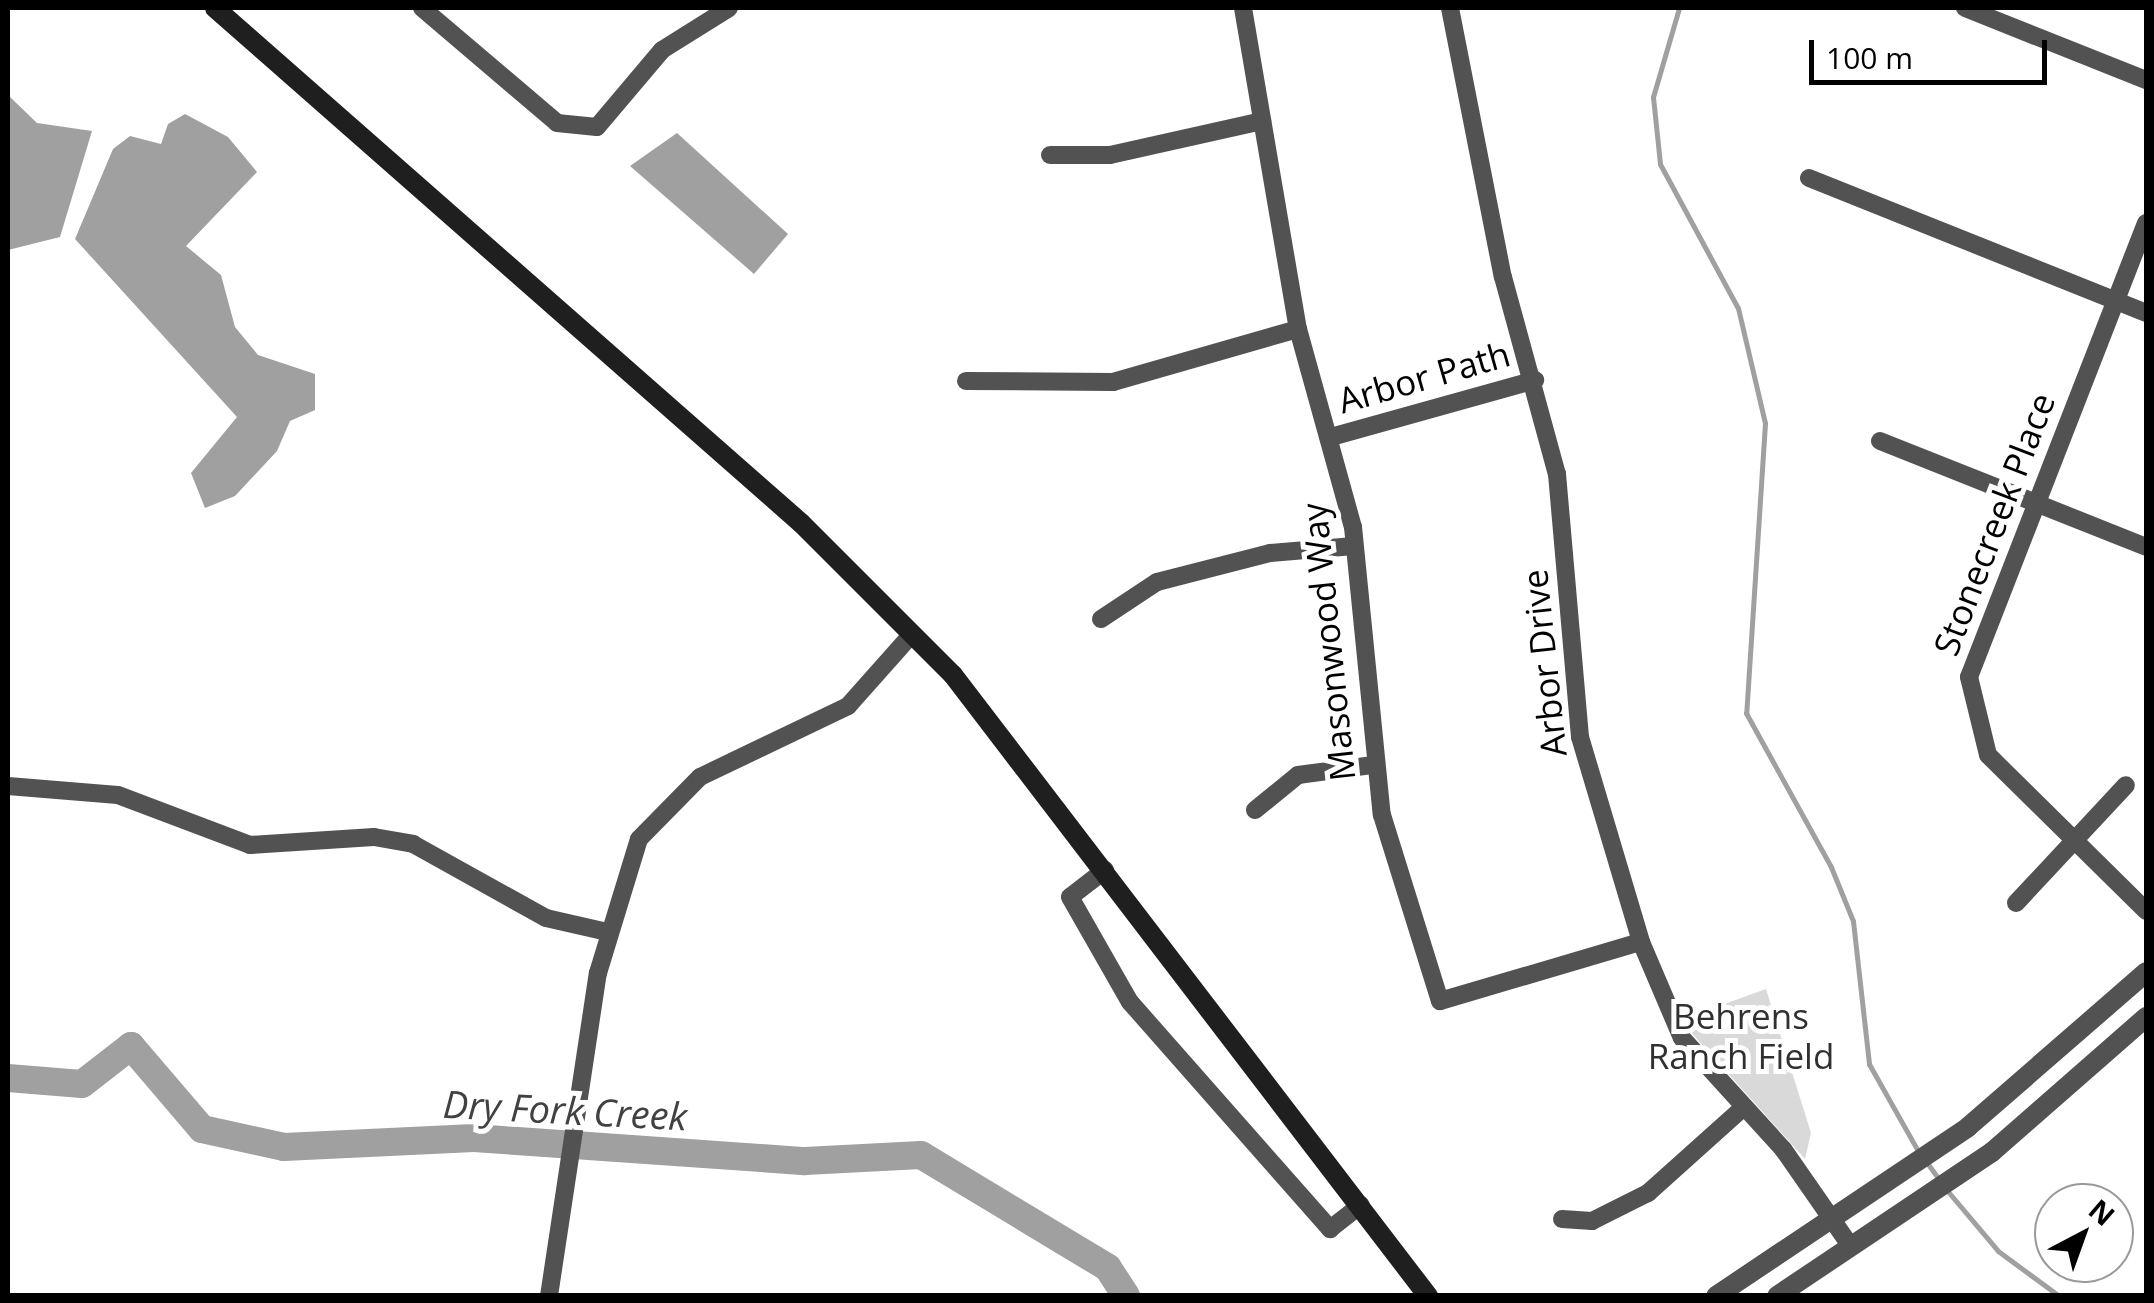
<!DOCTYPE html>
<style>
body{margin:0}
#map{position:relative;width:2154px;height:1303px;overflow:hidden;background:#fff;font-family:"Open Sans",sans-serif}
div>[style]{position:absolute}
.green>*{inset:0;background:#d9d9d9}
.water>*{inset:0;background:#a0a0a0}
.stream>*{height:5px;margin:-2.5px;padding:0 2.5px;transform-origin:2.5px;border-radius:2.5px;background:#a0a0a0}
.river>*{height:28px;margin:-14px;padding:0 14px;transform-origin:14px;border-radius:14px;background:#a0a0a0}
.minor>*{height:18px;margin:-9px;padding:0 9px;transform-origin:9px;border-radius:9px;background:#525252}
.tertiary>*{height:20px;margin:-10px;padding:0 10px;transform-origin:10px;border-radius:10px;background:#525252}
.secondary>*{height:20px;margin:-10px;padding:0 10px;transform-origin:10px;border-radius:10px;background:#1f1f1f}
span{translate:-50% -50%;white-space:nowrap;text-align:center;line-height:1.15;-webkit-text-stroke:10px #fff;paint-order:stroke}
.street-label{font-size:35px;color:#000}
.park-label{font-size:35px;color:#303030}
.water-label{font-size:38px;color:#414141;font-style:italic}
.frame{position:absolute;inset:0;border:10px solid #000;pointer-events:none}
.north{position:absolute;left:2034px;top:1183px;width:100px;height:100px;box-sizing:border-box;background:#fff;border:2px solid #999;border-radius:50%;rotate:41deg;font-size:28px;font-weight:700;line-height:40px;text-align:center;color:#000}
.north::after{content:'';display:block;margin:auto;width:35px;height:45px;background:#000;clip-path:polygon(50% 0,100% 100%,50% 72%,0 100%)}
.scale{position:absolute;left:1809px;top:40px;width:238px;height:45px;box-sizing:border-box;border:5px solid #000;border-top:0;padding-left:12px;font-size:30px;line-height:35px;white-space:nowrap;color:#000;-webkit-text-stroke:8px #fff;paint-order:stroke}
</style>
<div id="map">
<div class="green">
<div style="clip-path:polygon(1766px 989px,1811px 1133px,1805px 1159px,1680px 1020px)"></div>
</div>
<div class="water">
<div style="clip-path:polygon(8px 95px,37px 123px,92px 131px,60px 237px,8px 250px)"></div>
<div style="clip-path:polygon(185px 114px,228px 137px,257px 172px,186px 246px,221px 275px,235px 327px,258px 355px,315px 374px,315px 410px,290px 421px,277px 451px,235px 496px,205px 508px,191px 473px,237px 417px,75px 239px,113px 149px,130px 136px,161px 144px,168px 124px)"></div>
<div style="clip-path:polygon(677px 133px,788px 234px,754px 274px,630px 166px)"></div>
</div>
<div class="stream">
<div style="left:1679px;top:8px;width:93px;rotate:106.3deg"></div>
<div style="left:1653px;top:97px;width:67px;rotate:84deg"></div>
<div style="left:1660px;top:164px;width:164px;rotate:61.6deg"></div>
<div style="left:1738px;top:308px;width:118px;rotate:76.8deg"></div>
<div style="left:1765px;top:423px;width:291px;rotate:93.7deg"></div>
<div style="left:1746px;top:713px;width:176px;rotate:61.1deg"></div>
<div style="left:1831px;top:867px;width:58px;rotate:67.8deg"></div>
<div style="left:1853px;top:921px;width:144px;rotate:83.6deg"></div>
<div style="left:1869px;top:1064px;width:100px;rotate:60.6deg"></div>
<div style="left:1925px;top:1160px;width:24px;rotate:54deg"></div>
<div style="left:1945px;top:1188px;width:82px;rotate:49.9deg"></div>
<div style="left:1998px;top:1251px;width:76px;rotate:36.4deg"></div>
</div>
<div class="river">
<div style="left:8px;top:1078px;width:74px;rotate:4.6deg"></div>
<div style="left:82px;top:1084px;width:62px;rotate:-37.8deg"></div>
<div style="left:131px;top:1046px;width:109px;rotate:49.5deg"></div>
<div style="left:202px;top:1129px;width:84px;rotate:12.4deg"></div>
<div style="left:284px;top:1147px;width:190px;rotate:-2.7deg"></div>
<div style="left:474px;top:1138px;width:332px;rotate:4deg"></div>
<div style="left:805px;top:1161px;width:116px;rotate:-3deg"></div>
<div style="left:921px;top:1155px;width:218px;rotate:31.1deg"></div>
<div style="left:1108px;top:1268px;width:33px;rotate:57deg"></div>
</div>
<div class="minor">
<div style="left:422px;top:8px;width:177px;rotate:40.4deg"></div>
<div style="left:557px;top:123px;width:40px;rotate:5.7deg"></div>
<div style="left:597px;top:127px;width:101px;rotate:-49.8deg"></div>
<div style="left:662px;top:50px;width:79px;rotate:-32.1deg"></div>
<div style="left:1243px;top:8px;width:326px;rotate:80.3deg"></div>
<div style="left:1298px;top:329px;width:205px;rotate:74.5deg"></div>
<div style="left:1353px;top:527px;width:289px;rotate:84.3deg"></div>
<div style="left:1382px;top:815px;width:195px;rotate:72.7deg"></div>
<div style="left:1440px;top:1001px;width:209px;rotate:-16.4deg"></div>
<div style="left:1450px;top:8px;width:274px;rotate:78.9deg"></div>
<div style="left:1503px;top:277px;width:204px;rotate:74.7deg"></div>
<div style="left:1557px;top:474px;width:264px;rotate:85deg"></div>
<div style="left:1580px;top:737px;width:214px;rotate:73.4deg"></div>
<div style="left:1641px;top:942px;width:104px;rotate:66.9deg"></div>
<div style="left:1682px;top:1038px;width:150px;rotate:47.7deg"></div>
<div style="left:1783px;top:1149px;width:119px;rotate:55.2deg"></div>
<div style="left:1965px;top:8px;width:195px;rotate:21.7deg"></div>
<div style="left:1050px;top:155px;width:60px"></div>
<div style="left:1110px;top:155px;width:156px;rotate:-12.6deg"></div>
<div style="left:1809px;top:178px;width:363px;rotate:21.8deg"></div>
<div style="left:2146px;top:223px;width:487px;rotate:111.3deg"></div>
<div style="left:1969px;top:677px;width:80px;rotate:76.3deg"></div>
<div style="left:1988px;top:755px;width:222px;rotate:44.6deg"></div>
<div style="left:966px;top:381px;width:147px;rotate:0.4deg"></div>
<div style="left:1113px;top:382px;width:192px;rotate:-16deg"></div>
<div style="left:1331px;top:437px;width:212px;rotate:-15.6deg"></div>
<div style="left:1880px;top:441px;width:286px;rotate:21.7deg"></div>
<div style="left:1101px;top:619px;width:67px;rotate:-33.5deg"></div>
<div style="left:1157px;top:582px;width:117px;rotate:-14.4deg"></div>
<div style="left:1270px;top:553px;width:84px;rotate:-4.8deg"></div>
<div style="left:8px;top:786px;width:110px;rotate:4.7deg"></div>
<div style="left:118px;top:795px;width:141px;rotate:20.7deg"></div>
<div style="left:250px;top:845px;width:124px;rotate:-3.7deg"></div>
<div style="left:374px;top:837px;width:40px;rotate:10deg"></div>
<div style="left:413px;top:844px;width:152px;rotate:29.1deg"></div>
<div style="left:546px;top:918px;width:63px;rotate:12.9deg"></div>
<div style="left:1255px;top:810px;width:55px;rotate:-39.1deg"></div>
<div style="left:1298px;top:775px;width:76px;rotate:-7.6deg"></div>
<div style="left:1105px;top:870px;width:44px;rotate:142.4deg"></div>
<div style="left:1070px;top:897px;width:121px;rotate:60.3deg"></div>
<div style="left:1130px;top:1002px;width:303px;rotate:48.6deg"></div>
<div style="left:1330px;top:1229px;width:39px;rotate:-38deg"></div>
<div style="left:2016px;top:903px;width:161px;rotate:-47deg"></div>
<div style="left:1562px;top:1219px;width:30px;rotate:4deg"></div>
<div style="left:1592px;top:1221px;width:63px;rotate:-26.6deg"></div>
<div style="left:1648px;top:1193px;width:129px;rotate:-41.9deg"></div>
<div style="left:549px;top:1296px;width:327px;rotate:-81.4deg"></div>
<div style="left:598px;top:973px;width:140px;rotate:-73deg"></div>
<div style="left:639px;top:839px;width:87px;rotate:-45.5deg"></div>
<div style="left:700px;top:777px;width:164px;rotate:-25.6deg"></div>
<div style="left:848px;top:706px;width:96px;rotate:-48.4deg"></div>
</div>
<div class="tertiary">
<div style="left:1716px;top:1296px;width:303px;rotate:-33.8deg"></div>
<div style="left:1968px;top:1127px;width:236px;rotate:-41deg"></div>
<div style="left:1777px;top:1296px;width:259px;rotate:-33.8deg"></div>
<div style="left:1992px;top:1152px;width:205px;rotate:-41.2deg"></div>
</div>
<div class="secondary">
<div style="left:215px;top:8px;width:780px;rotate:41.31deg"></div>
<div style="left:801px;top:523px;width:215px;rotate:45deg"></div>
<div style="left:953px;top:675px;width:782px;rotate:52.59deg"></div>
</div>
<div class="street-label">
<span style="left:1424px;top:377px;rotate:-16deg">Arbor Path</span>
<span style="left:1994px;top:524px;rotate:-69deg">Stonecreek Place</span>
<span style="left:1328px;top:642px;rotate:-96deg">Masonwood Way</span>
<span style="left:1544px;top:663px;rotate:-96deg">Arbor Drive</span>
</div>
<div class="park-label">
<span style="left:1741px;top:1036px">Behrens<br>Ranch Field</span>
</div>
<div class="water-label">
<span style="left:565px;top:1110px;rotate:3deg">Dry Fork Creek</span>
</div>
<div class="frame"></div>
<div class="north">N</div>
<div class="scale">100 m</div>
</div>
